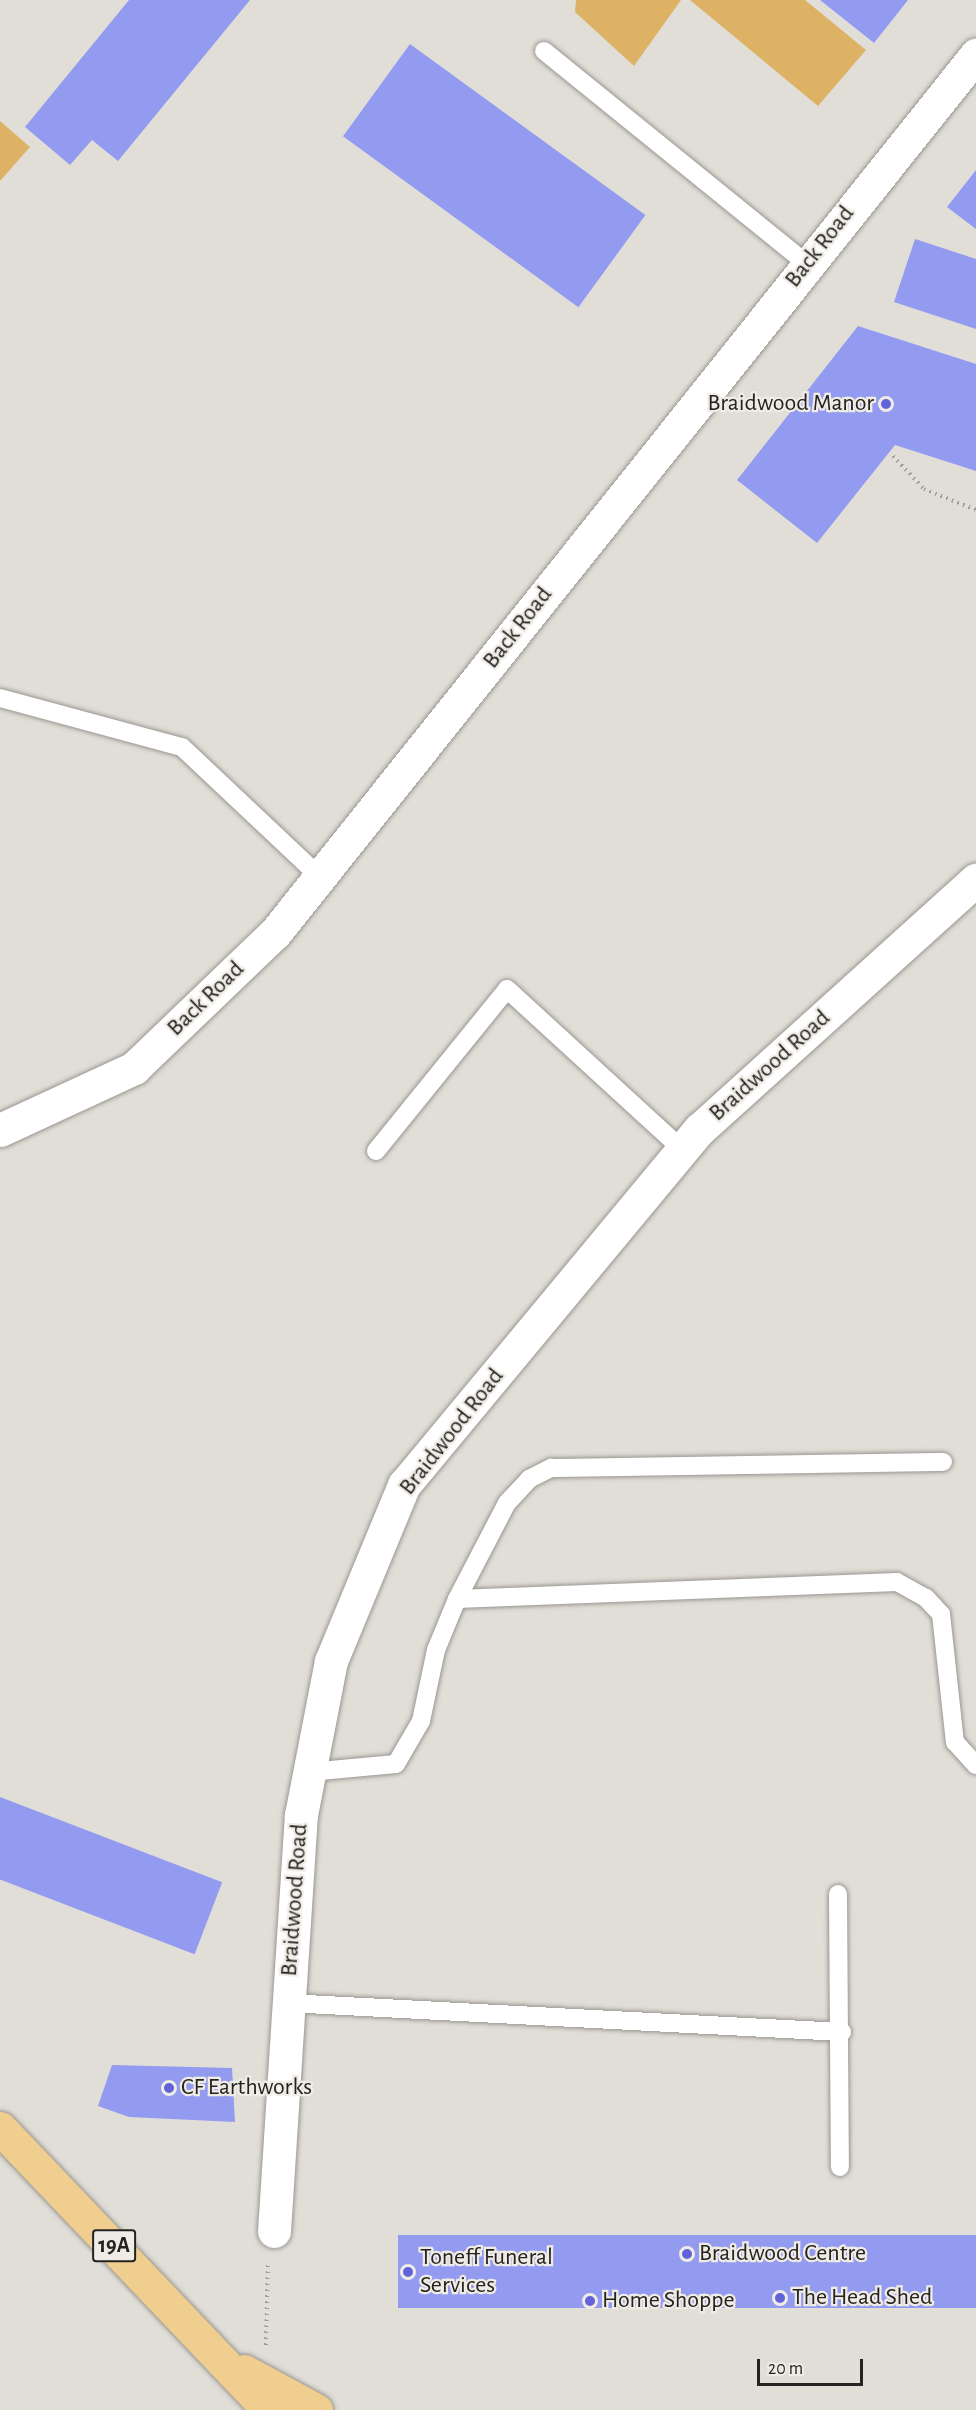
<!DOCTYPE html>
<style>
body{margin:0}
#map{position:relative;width:976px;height:2410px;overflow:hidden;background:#e1ded8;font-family:"Alegreya Sans",sans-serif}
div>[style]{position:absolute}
.green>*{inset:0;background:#deb264}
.building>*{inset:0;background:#939bf1;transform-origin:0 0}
.path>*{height:4px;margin-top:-2px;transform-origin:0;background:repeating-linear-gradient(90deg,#9e9c97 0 1.5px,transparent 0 6px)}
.roads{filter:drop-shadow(0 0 2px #9a9690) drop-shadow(0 0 2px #9a9690)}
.service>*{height:18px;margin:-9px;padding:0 9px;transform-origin:9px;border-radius:9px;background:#fff}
.minor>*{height:33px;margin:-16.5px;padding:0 16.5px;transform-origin:16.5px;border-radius:16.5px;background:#fff}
.primary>*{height:33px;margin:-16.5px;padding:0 16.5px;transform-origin:16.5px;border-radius:16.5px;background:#efce8f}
.dots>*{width:16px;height:16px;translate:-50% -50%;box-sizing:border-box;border:3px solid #efebe5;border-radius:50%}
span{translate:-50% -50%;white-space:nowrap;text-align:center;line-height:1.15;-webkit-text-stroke:4.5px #efebe5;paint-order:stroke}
.shield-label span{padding:2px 4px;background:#efebe5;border:2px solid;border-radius:4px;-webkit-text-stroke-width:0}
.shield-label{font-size:22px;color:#242321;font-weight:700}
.street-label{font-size:24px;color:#242321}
.poi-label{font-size:24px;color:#242321}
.right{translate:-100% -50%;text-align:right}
.left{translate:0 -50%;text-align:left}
.scale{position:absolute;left:757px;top:2359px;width:106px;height:27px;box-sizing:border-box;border:3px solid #242321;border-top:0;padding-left:8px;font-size:18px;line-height:21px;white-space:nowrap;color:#242321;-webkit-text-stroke:4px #efebe5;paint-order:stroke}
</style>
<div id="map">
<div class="green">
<div style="clip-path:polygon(576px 0,681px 0,634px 66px,575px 12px)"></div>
<div style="clip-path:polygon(690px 0,805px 0,866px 50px,818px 106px)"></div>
<div style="clip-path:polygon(0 121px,30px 147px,0 181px)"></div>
</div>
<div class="building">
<div style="clip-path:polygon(129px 0,250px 0,118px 161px,92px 140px,70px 165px,25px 127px)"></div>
<div style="clip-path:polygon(820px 0,908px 0,874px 43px)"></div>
<div style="left:410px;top:44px;width:291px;height:114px;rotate:36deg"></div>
<div style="clip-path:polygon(976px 170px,976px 229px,947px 207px)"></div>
<div style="clip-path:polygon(915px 239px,976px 259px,976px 329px,894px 302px)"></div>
<div style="clip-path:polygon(858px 326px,976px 364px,976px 471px,895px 445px,817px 543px,737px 480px)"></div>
<div style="left:0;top:1797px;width:238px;height:77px;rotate:21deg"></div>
<div style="clip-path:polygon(112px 2065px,232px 2068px,235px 2122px,129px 2117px,98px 2106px)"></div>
<div style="left:976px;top:2235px;width:73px;height:578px;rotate:90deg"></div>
</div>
<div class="path">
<div style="left:893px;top:456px;width:45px;rotate:46.8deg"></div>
<div style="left:924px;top:489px;width:56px;rotate:22deg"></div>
<div style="left:266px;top:2345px;width:82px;rotate:-88.6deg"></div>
</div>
<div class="roads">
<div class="service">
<div style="left:544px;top:51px;width:338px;rotate:39deg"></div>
<div style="left:0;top:698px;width:188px;rotate:15.1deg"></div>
<div style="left:182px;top:747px;width:190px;rotate:43.3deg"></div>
<div style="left:376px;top:1151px;width:208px;rotate:-51deg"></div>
<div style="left:507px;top:989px;width:239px;rotate:42.5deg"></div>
<div style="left:457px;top:1599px;width:440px;rotate:-2.2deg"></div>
<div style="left:897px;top:1582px;width:33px;rotate:29deg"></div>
<div style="left:926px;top:1598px;width:22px;rotate:47deg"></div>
<div style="left:941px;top:1614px;width:129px;rotate:83.8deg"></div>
<div style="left:955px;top:1742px;width:31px;rotate:48deg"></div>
<div style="left:309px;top:1772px;width:87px;rotate:-5.3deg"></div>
<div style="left:396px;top:1764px;width:50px;rotate:-59.8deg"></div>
<div style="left:421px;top:1721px;width:73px;rotate:-78.1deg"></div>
<div style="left:436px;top:1650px;width:55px;rotate:-67.6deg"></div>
<div style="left:457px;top:1599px;width:108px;rotate:-62.5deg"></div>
<div style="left:507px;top:1503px;width:33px;rotate:-47deg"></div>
<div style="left:529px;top:1479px;width:25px;rotate:-27deg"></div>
<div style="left:551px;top:1468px;width:392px;rotate:-0.9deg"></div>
<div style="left:838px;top:1894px;width:273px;rotate:89.6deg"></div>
<div style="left:287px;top:2003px;width:556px;rotate:2.99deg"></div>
</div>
<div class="minor">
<div style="left:0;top:1130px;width:148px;rotate:-24.8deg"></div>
<div style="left:134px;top:1068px;width:195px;rotate:-43.8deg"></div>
<div style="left:275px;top:933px;width:1124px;rotate:-51.4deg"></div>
<div style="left:274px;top:2231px;width:417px;rotate:-86.3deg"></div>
<div style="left:301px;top:1815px;width:157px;rotate:-79deg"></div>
<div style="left:331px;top:1661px;width:191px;rotate:-67.5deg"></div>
<div style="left:404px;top:1485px;width:463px;rotate:-50.3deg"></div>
<div style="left:700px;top:1129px;width:372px;rotate:-42.1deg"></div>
</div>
<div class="primary">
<div style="left:0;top:2128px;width:390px;rotate:46.4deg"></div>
<div style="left:244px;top:2371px;width:82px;rotate:28.4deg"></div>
</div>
</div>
<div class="dots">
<div style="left:886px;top:404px;background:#6262db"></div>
<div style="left:169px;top:2088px;background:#6262db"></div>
<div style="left:687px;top:2254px;background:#6262db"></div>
<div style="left:408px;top:2272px;background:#6262db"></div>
<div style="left:780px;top:2298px;background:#6262db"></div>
<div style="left:590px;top:2301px;background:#6262db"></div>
</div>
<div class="shield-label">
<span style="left:114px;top:2246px">19A</span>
</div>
<div class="street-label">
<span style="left:820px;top:247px;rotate:-52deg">Back Road</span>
<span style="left:518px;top:628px;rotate:-52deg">Back Road</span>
<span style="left:206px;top:999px;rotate:-44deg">Back Road</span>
<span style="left:770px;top:1066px;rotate:-42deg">Braidwood Road</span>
<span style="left:452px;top:1432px;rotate:-52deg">Braidwood Road</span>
<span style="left:295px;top:1900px;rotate:-86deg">Braidwood Road</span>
</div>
<div class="poi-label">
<span class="right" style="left:874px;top:404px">Braidwood Manor</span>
<span class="left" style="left:181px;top:2088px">CF Earthworks</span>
<span class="left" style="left:699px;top:2254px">Braidwood Centre</span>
<span class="left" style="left:420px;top:2272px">Toneff Funeral<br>Services</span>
<span class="left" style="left:792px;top:2298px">The Head Shed</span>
<span class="left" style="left:602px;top:2301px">Home Shoppe</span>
</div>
<div class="scale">20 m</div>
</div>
